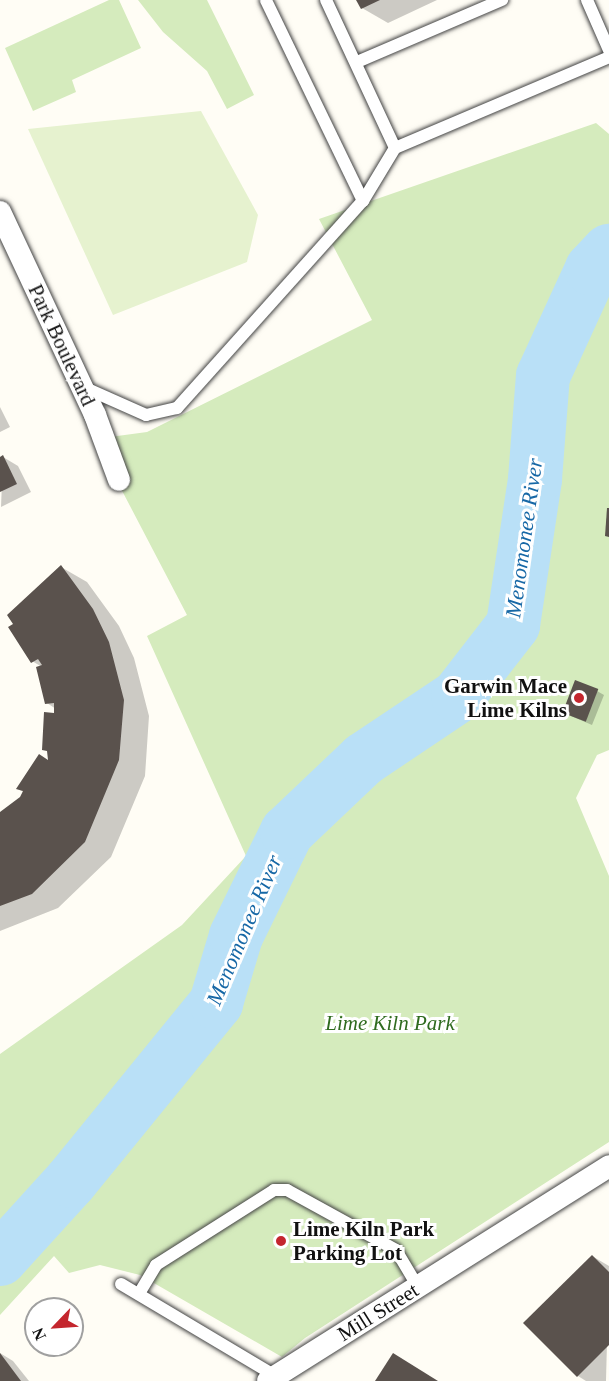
<!DOCTYPE html>
<style>
body{margin:0}
#map{position:relative;width:609px;height:1381px;overflow:hidden;background:#fffdf5;font-family:"Times New Roman",serif}
div>[style]{position:absolute}
.green>*{inset:0;background:#d5ebbd}
.pitch>*{inset:0;background:#e6f2cf}
.shadow>*{inset:0;background:#0003}
.river>*{height:54px;margin:-27px;padding:0 27px;transform-origin:27px;border-radius:27px;background:#b9e0f7}
.building>*{inset:0;background:#5a524d;transform-origin:0 0}
.roads{filter:drop-shadow(0 0 2px #444) drop-shadow(0 0 2px #444)}
.service>*{height:12px;margin:-6px;padding:0 6px;transform-origin:6px;border-radius:6px;background:#fff}
.minor>*{height:22px;margin:-11px;padding:0 11px;transform-origin:11px;border-radius:11px;background:#fff}
.dots>*{width:16px;height:16px;translate:-50% -50%;box-sizing:border-box;border:3px solid #fff;border-radius:50%}
span{translate:-50% -50%;white-space:nowrap;text-align:center;line-height:1.15;-webkit-text-stroke:6px #fff;paint-order:stroke}
.street-label{font-size:21px;color:#111}
.poi-label{font-size:21px;color:#111;font-weight:700}
.right{translate:-100% -50%;text-align:right}
.left{translate:0 -50%;text-align:left}
.park-label{font-size:21px;color:#2f6b1f;font-style:italic}
.water-label{font-size:22px;color:#1768a6;font-style:italic}
.north{position:absolute;left:24px;top:1297px;width:60px;height:60px;box-sizing:border-box;background:#fff;border:2px solid #a0a0a0;border-radius:50%;rotate:245deg;font-size:16px;font-weight:700;line-height:24px;text-align:center;color:#111}
.north::after{content:'';display:block;margin:auto;width:21px;height:27px;background:#c4262e;clip-path:polygon(50% 0,100% 100%,50% 72%,0 100%)}
</style>
<div id="map">
<div class="green">
<div style="clip-path:polygon(109px 0,119px 0,141px 48px,72px 80px,76px 92px,33px 111px,5px 48px)"></div>
<div style="clip-path:polygon(138px 0,207px 0,254px 95px,227px 109px,207px 71px,163px 32px)"></div>
<div style="clip-path:polygon(596px 123px,609px 134px,609px 750px,597px 755px,576px 798px,609px 876px,609px 1142px,305px 1338px,282px 1357px,140px 1275px,100px 1265px,69px 1273px,54px 1256px,0 1315px,0 1054px,182px 925px,246px 856px,147px 636px,187px 615px,95px 439px,147px 432px,372px 320px,319px 219px)"></div>
</div>
<div class="pitch">
<div style="clip-path:polygon(201px 111px,258px 215px,247px 262px,113px 315px,28px 129px)"></div>
</div>
<div class="shadow">
<div style="clip-path:polygon(358px 0,437px 0,388px 23px,362px 8px)"></div>
<div style="clip-path:polygon(0 407px,10px 427px,0 432px)"></div>
<div style="clip-path:polygon(3px 457px,18px 466px,31px 492px,1px 507px)"></div>
<div style="clip-path:polygon(61px 567px,87px 582px,119px 626px,134px 658px,149px 716px,145px 776px,111px 857px,58px 908px,0 931px,0 814px,22px 798px,24px 792px,18px 789px,50px 762px,56px 709px,47px 703px,42px 667px,32px 661px)"></div>
<div style="clip-path:polygon(597px 691px,604px 695px,592px 725px,571px 716px)"></div>
<div style="clip-path:polygon(592px 1256px,609px 1266px,606px 1381px,586px 1381px,578px 1376px)"></div>
<div style="clip-path:polygon(0 1353px,13px 1361px,29px 1381px,0 1381px)"></div>
</div>
<div class="river">
<div style="left:0;top:1259px;width:105px;rotate:-47.7deg"></div>
<div style="left:71px;top:1181px;width:230px;rotate:-50.8deg"></div>
<div style="left:216px;top:1003px;width:70px;rotate:-73.4deg"></div>
<div style="left:236px;top:936px;width:116px;rotate:-63.9deg"></div>
<div style="left:287px;top:832px;width:106px;rotate:-43.5deg"></div>
<div style="left:364px;top:759px;width:113px;rotate:-33.8deg"></div>
<div style="left:458px;top:696px;width:90px;rotate:-52.2deg"></div>
<div style="left:513px;top:625px;width:148px;rotate:-81.4deg"></div>
<div style="left:535px;top:479px;width:103px;rotate:-85.6deg"></div>
<div style="left:543px;top:376px;width:118px;rotate:-65.4deg"></div>
<div style="left:592px;top:269px;width:25px;rotate:-47deg"></div>
</div>
<div class="building">
<div style="clip-path:polygon(356px 0,380px 0,361px 9px)"></div>
<div style="clip-path:polygon(3px 455px,17px 484px,0 492px,0 457px)"></div>
<div style="clip-path:polygon(607px 508px,609px 508px,609px 537px,605px 536px)"></div>
<div style="clip-path:polygon(61px 565px,93px 609px,109px 642px,124px 700px,119px 760px,85px 842px,32px 894px,0 906px,0 812px,20px 797px,23px 791px,16px 789px,39px 754px,48px 760px,47px 751px,42px 750px,44px 712px,54px 713px,54px 703px,45px 704px,36px 667px,42px 665px,38px 659px,31px 663px,8px 627px,13px 624px,7px 615px)"></div>
<div style="left:575px;top:680px;width:25px;height:35px;rotate:21deg"></div>
<div style="clip-path:polygon(592px 1255px,609px 1272px,609px 1345px,577px 1377px,523px 1323px)"></div>
<div style="clip-path:polygon(0 1353px,21px 1381px,0 1381px)"></div>
<div style="clip-path:polygon(393px 1353px,438px 1381px,375px 1381px)"></div>
</div>
<div class="roads">
<div class="service">
<div style="left:326px;top:0;width:163px;rotate:65deg"></div>
<div style="left:587px;top:0;width:55px;rotate:66.3deg"></div>
<div style="left:357px;top:62px;width:158px;rotate:-23.2deg"></div>
<div style="left:363px;top:201px;width:62px;rotate:-58.9deg"></div>
<div style="left:395px;top:148px;width:233px;rotate:-23deg"></div>
<div style="left:83px;top:387px;width:69px;rotate:24deg"></div>
<div style="left:146px;top:415px;width:32px;rotate:-13deg"></div>
<div style="left:177px;top:408px;width:278px;rotate:-48.1deg"></div>
<div style="left:363px;top:201px;width:223px;rotate:-115.8deg"></div>
<div style="left:121px;top:1284px;width:182px;rotate:30.8deg"></div>
<div style="left:140px;top:1292px;width:31px;rotate:-59deg"></div>
<div style="left:156px;top:1265px;width:140px;rotate:-32.4deg"></div>
<div style="left:274px;top:1190px;width:13px"></div>
<div style="left:287px;top:1190px;width:124px;rotate:28.8deg"></div>
<div style="left:396px;top:1250px;width:43px;rotate:59.3deg"></div>
</div>
<div class="minor">
<div style="left:0;top:212px;width:224px;rotate:64.9deg"></div>
<div style="left:95px;top:415px;width:69px;rotate:69.7deg"></div>
<div style="left:268px;top:1381px;width:403px;rotate:-32.2deg"></div>
</div>
</div>
<div class="dots">
<div style="left:579px;top:698px;background:#c4262e"></div>
<div style="left:281px;top:1241px;background:#c4262e"></div>
</div>
<div class="street-label">
<span style="left:62px;top:345px;rotate:65deg">Park Boulevard</span>
<span style="left:378px;top:1312px;rotate:-32deg">Mill Street</span>
</div>
<div class="poi-label">
<span class="right" style="left:567px;top:698px">Garwin Mace<br>Lime Kilns</span>
<span class="left" style="left:293px;top:1241px">Lime Kiln Park<br>Parking Lot</span>
</div>
<div class="park-label">
<span style="left:390px;top:1023px">Lime Kiln Park</span>
</div>
<div class="water-label">
<span style="left:524px;top:538px;rotate:-82deg">Menomonee River</span>
<span style="left:244px;top:930px;rotate:-67deg">Menomonee River</span>
</div>
<div class="north">N</div>
</div>
